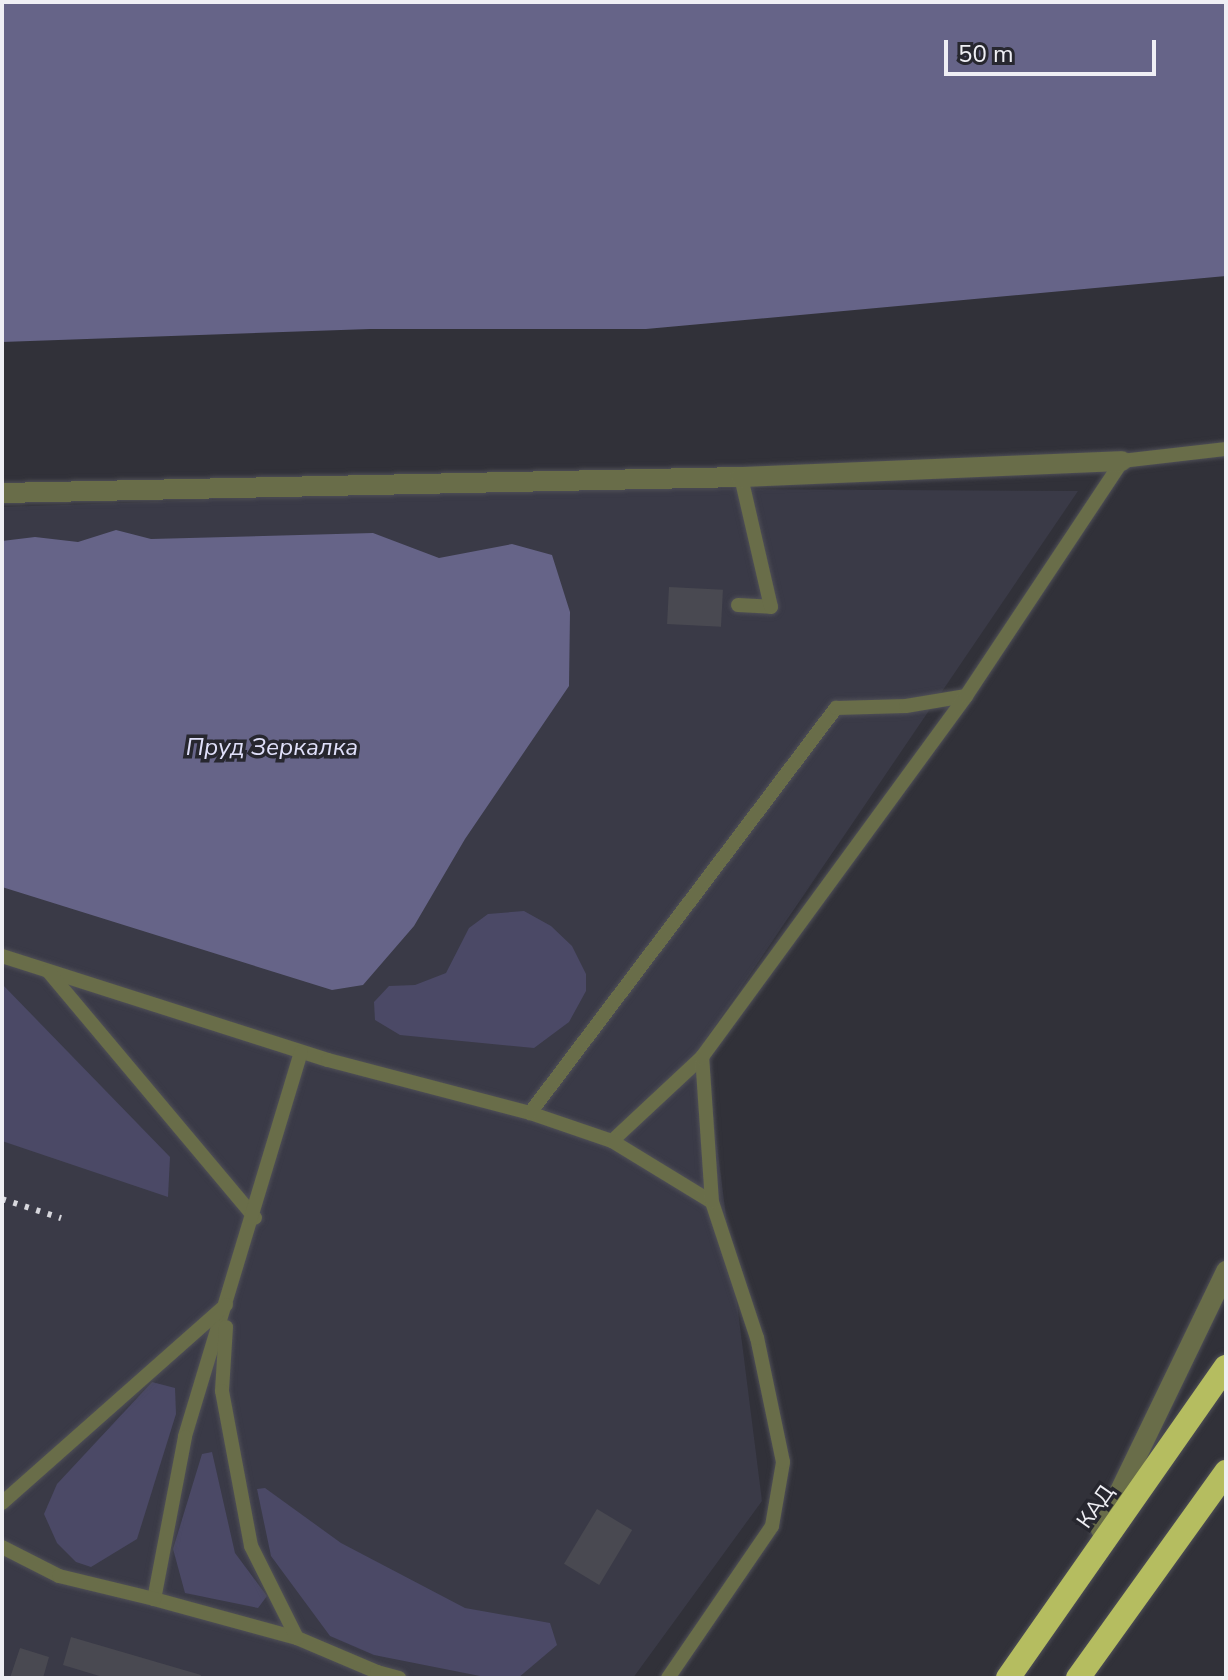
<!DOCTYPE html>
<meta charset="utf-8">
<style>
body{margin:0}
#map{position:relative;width:1228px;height:1680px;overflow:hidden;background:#313139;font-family:"Nunito Sans",sans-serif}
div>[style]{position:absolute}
.built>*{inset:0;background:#3a3a47}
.green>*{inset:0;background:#4b4966}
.water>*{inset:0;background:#666488}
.building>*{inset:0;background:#494951;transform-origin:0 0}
.roads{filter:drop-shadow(0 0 2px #4f4f57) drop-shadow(0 0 2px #4f4f57)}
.lane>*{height:14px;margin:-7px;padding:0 7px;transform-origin:7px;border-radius:7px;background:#696d49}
.street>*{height:20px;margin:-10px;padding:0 10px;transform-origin:10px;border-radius:10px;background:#696d49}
.highway>*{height:24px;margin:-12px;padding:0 12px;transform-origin:12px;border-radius:12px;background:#b5bd60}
.rail>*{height:6px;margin-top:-3px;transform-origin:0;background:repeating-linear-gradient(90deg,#d7d7dd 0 4px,transparent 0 12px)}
span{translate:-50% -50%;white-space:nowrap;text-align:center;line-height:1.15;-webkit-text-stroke:7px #27272f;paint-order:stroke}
.street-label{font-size:22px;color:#efeff4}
.water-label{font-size:24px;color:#e0e0fa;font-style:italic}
.frame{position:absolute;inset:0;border:4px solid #efeff4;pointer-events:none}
.scale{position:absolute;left:944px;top:40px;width:212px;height:36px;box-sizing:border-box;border:4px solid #efeff4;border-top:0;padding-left:10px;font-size:24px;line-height:28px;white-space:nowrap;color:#efeff4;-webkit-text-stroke:6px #27272f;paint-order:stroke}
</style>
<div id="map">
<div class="built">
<div style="clip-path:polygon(571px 488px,1078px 491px,704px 1042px,762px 1501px,633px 1678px,2px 1678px,2px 507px)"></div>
</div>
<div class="green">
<div style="clip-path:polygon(524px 911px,551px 926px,572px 946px,586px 974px,586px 991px,569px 1022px,534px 1048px,400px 1035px,375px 1020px,374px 1002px,389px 986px,415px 985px,446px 973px,469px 928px,488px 914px)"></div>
<div style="clip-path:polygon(2px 984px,170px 1157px,168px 1197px,2px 1141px)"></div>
<div style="clip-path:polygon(152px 1382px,175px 1388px,176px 1414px,137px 1539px,91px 1567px,76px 1562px,57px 1543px,44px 1514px,57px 1484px)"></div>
<div style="clip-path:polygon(212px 1452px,235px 1553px,267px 1596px,258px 1608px,185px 1593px,173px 1549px,202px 1454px)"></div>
<div style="clip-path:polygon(265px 1488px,341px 1543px,465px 1608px,550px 1623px,557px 1645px,518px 1678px,490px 1678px,374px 1655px,330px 1636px,271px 1556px,257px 1489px)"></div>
</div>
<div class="water">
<div style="clip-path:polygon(2px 2px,1226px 2px,1226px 276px,646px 329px,370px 329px,2px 342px)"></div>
<div style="clip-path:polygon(116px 530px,151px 539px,373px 533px,439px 558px,512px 544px,552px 555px,570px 612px,569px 686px,465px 839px,414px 926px,363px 985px,332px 990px,2px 887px,2px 541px,35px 537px,78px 542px)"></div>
</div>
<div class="building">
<div style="left:669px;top:587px;width:54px;height:37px;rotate:3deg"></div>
<div style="left:597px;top:1509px;width:41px;height:64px;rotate:31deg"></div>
<div style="clip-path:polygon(71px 1637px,201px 1675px,200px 1678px,106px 1678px,63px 1665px)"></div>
<div style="clip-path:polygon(20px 1648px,49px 1657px,43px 1678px,10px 1678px)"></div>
</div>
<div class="roads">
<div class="lane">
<div style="left:738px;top:605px;width:33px;rotate:3deg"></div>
<div style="left:771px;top:607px;width:133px;rotate:-103deg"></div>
<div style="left:2px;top:956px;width:342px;rotate:17.7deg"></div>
<div style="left:328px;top:1060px;width:209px;rotate:14.7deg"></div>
<div style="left:530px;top:1113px;width:87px;rotate:18.9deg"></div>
<div style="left:612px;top:1141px;width:123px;rotate:-43deg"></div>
<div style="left:48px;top:971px;width:322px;rotate:50deg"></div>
<div style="left:301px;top:1052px;width:402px;rotate:106.8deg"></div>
<div style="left:185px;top:1437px;width:165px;rotate:100.8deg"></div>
<div style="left:154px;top:1599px;width:148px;rotate:15.3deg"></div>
<div style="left:297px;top:1638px;width:87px;rotate:23deg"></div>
<div style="left:377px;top:1672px;width:6px;rotate:72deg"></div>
<div style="left:530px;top:1113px;width:508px;rotate:-52.93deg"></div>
<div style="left:836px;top:708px;width:70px;rotate:-1.6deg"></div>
<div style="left:906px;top:706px;width:61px;rotate:-9.5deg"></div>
<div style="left:612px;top:1141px;width:117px;rotate:31.4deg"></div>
<div style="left:226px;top:1327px;width:64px;rotate:93.6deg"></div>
<div style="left:222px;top:1391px;width:158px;rotate:79.4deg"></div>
<div style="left:251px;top:1546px;width:103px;rotate:63.4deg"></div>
<div style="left:2px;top:1503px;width:299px;rotate:-41.5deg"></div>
<div style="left:2px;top:1547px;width:64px;rotate:27deg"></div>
<div style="left:59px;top:1576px;width:98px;rotate:13.6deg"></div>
<div style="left:377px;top:1672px;width:23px;rotate:15deg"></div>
<div style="left:668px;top:1678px;width:184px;rotate:-55.6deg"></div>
<div style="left:772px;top:1526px;width:65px;rotate:-80.2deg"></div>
<div style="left:783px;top:1462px;width:127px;rotate:-101.8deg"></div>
<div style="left:757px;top:1338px;width:143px;rotate:-108.3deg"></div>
<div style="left:712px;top:1202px;width:145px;rotate:-93.9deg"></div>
<div style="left:702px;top:1057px;width:447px;rotate:-53.8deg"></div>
<div style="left:966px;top:696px;width:282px;rotate:-56.4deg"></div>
<div style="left:1122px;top:461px;width:105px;rotate:-6.6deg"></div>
</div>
<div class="street">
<div style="left:2px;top:493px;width:739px;rotate:-1.24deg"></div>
<div style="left:741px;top:477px;width:381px;rotate:-2.4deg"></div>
<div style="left:1101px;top:1530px;width:288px;rotate:-64.2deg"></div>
</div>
<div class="highway">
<div style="left:1008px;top:1678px;width:380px;rotate:-55deg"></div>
<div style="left:1078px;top:1678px;width:254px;rotate:-54.3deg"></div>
</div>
</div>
<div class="rail">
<div style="left:2px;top:1199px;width:62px;rotate:17.9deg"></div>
</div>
<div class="street-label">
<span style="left:1096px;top:1507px;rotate:-55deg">КАД</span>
</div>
<div class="water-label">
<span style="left:272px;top:748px">Пруд Зеркалка</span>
</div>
<div class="frame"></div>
<div class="scale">50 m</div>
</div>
